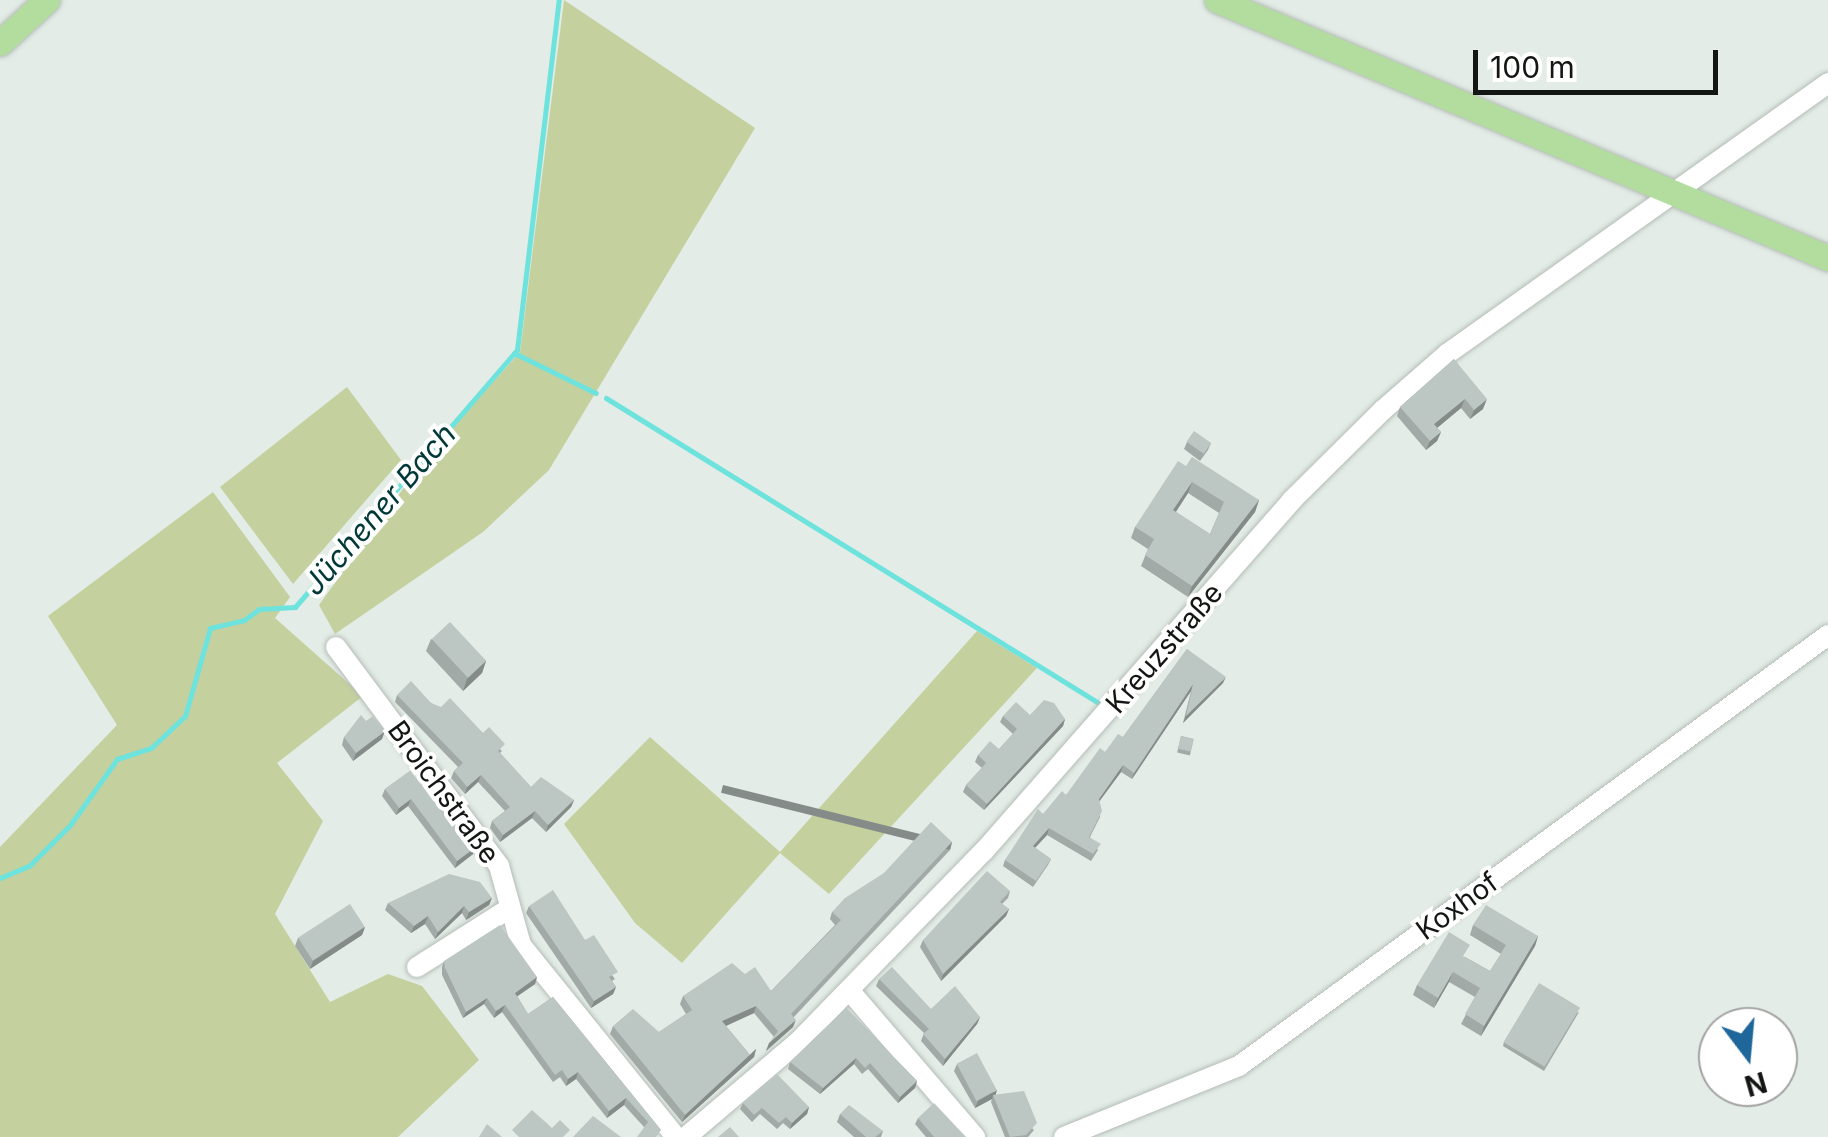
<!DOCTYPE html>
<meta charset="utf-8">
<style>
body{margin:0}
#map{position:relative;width:1828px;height:1137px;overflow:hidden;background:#e3ece6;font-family:Inter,sans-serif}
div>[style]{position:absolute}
.green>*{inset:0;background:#c5d09f}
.stream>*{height:5px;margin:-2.5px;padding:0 2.5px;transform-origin:2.5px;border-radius:2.5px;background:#6ee2dc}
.roads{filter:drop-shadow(0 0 2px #b4bcb6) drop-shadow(0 0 2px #b4bcb6)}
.minor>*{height:20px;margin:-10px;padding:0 10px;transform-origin:10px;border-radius:10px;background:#fff}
.major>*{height:25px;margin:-12.5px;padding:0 12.5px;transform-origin:12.5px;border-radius:12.5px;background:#b3dd9e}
.wall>*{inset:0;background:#a2aaa7;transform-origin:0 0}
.shaded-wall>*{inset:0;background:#848b88;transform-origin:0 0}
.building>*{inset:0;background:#bcc6c2;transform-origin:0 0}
span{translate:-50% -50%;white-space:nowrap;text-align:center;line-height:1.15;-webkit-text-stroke:8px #fff;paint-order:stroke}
.street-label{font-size:28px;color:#131613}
.water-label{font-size:30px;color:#003937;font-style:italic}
.north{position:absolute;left:1698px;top:1007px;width:100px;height:100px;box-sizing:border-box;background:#fff;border:2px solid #a1a2a1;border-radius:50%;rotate:164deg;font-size:28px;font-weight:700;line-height:40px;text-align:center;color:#131613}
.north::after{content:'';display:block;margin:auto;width:35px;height:45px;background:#1f679b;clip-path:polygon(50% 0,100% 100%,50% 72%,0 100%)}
.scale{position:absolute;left:1473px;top:50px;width:245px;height:45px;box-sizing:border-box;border:5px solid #131613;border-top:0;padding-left:12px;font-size:30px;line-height:35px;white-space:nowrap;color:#131613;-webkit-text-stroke:8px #fff;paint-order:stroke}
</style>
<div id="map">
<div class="green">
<div style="clip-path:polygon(564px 0,755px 128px,549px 470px,483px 532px,335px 634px,319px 605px,426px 457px,520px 352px)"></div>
<div style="clip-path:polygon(347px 387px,401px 460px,293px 584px,220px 487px)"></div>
<div style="clip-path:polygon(213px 492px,290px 597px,275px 618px,363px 696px,277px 763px,323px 821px,275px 914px,330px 1002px,388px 974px,422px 986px,479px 1060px,398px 1137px,0 1137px,0 847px,117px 725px,48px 616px)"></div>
<div style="clip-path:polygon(977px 631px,1037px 668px,829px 894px,780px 853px,682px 963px,635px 923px,564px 824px,650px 737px,780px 852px)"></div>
</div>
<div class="stream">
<div style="left:514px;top:353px;width:91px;rotate:26deg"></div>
<div style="left:606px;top:398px;width:583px;rotate:31.76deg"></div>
<div style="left:0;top:878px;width:33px;rotate:-23deg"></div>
<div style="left:30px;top:865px;width:57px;rotate:-45deg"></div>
<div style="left:70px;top:825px;width:81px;rotate:-54.5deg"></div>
<div style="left:117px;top:759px;width:36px;rotate:-18deg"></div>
<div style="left:151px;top:748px;width:47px;rotate:-43.3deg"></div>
<div style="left:185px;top:716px;width:91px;rotate:-74.1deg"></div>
<div style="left:210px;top:628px;width:35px;rotate:-13deg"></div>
<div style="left:244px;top:620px;width:19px;rotate:-36deg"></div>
<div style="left:259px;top:609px;width:36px;rotate:-3deg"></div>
<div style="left:295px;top:607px;width:340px;rotate:-49.2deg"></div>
<div style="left:517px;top:350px;width:353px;rotate:-83.2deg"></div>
</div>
<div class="roads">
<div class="minor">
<div style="left:336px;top:647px;width:273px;rotate:53.3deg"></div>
<div style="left:499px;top:866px;width:82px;rotate:74.4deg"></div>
<div style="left:521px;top:945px;width:247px;rotate:51.1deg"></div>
<div style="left:417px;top:967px;width:110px;rotate:-32.4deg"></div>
<div style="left:849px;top:990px;width:194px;rotate:49.4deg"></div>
<div style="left:686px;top:1137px;width:145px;rotate:-40.3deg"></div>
<div style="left:797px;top:1043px;width:268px;rotate:-45.8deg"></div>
<div style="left:984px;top:851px;width:467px;rotate:-48.7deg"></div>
<div style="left:1292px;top:500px;width:128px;rotate:-44.7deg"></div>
<div style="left:1383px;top:410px;width:85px;rotate:-41.2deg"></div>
<div style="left:1447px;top:354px;width:468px;rotate:-35.4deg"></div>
<div style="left:1064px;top:1137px;width:189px;rotate:-22.1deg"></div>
<div style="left:1239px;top:1066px;width:730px;rotate:-36.19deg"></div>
</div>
<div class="major">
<div style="left:1217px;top:0;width:663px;rotate:22.89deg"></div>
<div style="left:0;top:43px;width:64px;rotate:-42.5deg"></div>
</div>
</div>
<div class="wall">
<div style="clip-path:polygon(1454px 359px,1483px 409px,1470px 419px,1461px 408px,1437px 428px,1441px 432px,1437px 441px,1426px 450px,1397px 416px,1400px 407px)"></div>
<div style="clip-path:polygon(1187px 442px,1211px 443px,1208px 450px,1200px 461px,1184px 449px)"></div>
<div style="clip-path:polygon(evenodd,1186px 466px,1259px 500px,1255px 512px,1188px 597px,1141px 566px,1148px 549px,1131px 538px,1135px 527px,1186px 466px,1188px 493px,1219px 513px,1210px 534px,1176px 512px,1188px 493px)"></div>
<div style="clip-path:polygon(431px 639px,486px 661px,482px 673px,463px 691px,426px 651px)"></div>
<div style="clip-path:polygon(1187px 649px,1223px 683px,1183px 723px,1191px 691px,1132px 779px,1121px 772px,1099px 801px,1100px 817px,1090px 837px,1098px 850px,1091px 861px,1047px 835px,1035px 848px,1051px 859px,1048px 865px,1033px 887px,1003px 866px,1005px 860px,1043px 814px,1066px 795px,1105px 752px,1123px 737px)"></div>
<div style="clip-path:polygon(397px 695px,431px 703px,483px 733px,502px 751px,500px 753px,531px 787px,574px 800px,571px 807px,546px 832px,532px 818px,500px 842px,490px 828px,492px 821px,505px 811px,478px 782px,465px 794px,451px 778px,454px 771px,458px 767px,395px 702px)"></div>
<div style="clip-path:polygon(1030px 715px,1065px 719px,1063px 726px,984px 810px,963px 792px,966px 785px,982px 768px,975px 762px,978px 755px,999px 749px,1013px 734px,1000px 722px,1003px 716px)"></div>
<div style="left:1181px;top:736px;width:13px;height:17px;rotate:13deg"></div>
<div style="clip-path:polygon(344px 737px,382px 739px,353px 761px,342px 745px)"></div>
<div style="clip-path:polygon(410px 771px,473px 854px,455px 868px,408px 806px,396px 815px,382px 796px,385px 789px)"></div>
<div style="clip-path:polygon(952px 842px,950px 850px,794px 1017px,793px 1027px,766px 1051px,774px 1037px,754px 1013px,726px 1026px,750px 1055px,756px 1049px,754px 1057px,682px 1122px,610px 1034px,613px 1026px,659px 1032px,686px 1014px,680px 1004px,683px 996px,745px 974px,771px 991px,835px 925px,830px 919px,832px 912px)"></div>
<div style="clip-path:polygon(1010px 891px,1008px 898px,1002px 904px,1009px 909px,1006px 916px,941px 981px,920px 947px,923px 940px)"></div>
<div style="clip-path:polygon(492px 898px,489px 905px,466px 920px,462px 913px,435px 939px,425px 924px,411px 933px,385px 910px,388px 903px)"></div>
<div style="clip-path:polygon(529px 906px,585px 940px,615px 979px,612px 981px,616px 987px,613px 994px,591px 1008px,526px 913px)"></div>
<div style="clip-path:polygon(1473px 925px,1538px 936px,1535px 946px,1481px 1036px,1461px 1024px,1475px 997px,1449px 982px,1434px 1008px,1413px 995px,1417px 985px,1465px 957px,1490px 971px,1501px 954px,1470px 935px)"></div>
<div style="clip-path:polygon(365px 927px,362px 935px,310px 969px,295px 946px,298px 938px)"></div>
<div style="clip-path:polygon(444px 961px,537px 977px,535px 984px,517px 996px,528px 1014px,553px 997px,661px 1130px,644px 1127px,624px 1105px,607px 1118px,576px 1079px,566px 1086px,560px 1077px,553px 1082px,502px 1012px,494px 1018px,484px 1004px,463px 1018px,442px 975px,442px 967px)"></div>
<div style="clip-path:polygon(879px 979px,931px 1009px,980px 1017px,977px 1024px,943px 1066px,921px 1041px,924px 1033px,876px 986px)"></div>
<div style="clip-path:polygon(846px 1008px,917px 1081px,915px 1088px,898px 1103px,868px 1069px,862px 1074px,854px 1064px,820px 1094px,788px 1069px,790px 1062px)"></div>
<div style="clip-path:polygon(1579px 1012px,1544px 1071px,1503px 1046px,1504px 1042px)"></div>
<div style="clip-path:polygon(957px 1064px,996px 1095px,1034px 1130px,1028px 1137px,1005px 1137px,991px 1102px,992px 1099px,975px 1108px,954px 1071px)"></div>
<div style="clip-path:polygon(743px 1103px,809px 1107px,807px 1114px,790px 1129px,783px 1123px,777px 1129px,760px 1114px,752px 1122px,740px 1109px)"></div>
<div style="clip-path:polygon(840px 1114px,883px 1131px,881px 1137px,854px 1137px,837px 1122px)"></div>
<div style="clip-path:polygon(918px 1118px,966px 1137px,926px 1137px,915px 1124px)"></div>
</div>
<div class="shaded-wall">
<div style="clip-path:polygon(1465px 399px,1461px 408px,1431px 433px,1434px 424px)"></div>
<div style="clip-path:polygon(1487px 399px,1483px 409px,1470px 419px,1474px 410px)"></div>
<div style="clip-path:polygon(1441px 432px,1437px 441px,1426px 450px,1430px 441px)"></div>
<div style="clip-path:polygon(1192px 482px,1188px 493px,1169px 522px,1173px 510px)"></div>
<div style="clip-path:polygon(1259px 500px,1255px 512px,1188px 597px,1192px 586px)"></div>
<div style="clip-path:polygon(486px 661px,482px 673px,463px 691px,467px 679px)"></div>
<div style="clip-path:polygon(1226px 677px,1223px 683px,1183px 723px,1186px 716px)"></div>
<div style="clip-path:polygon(1193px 684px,1191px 691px,1132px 779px,1134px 773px)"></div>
<div style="clip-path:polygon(1065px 719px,1063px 726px,984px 810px,987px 804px)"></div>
<div style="clip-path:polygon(385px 731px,382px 739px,353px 761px,356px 753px)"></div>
<div style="clip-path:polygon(1123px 765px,1121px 772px,1096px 806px,1099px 799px)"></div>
<div style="clip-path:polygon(481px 775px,478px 782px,465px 794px,467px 787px)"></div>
<div style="clip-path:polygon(411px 799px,408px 806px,396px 815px,399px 808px)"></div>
<div style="clip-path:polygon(574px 800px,571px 807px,546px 832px,548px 825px)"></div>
<div style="clip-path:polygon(535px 811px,532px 818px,500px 842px,503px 835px)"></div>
<div style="clip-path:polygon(1049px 828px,1047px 835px,1030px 853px,1033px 846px)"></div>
<div style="left:952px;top:842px;width:8px;height:236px;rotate:104deg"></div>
<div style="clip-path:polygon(476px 847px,473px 854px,455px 868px,457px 861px)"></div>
<div style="clip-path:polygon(492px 898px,489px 905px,466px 920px,469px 912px)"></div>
<div style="clip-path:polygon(464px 906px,462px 913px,435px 939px,438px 932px)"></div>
<div style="clip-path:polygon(1009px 909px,1006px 916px,941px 981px,943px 974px)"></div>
<div style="clip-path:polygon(428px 916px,425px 924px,411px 933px,414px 926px)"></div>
<div style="clip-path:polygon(365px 927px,362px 935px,310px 969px,313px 961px)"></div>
<div style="clip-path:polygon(1538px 936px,1535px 946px,1481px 1036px,1484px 1026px)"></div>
<div style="clip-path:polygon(1453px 972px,1449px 982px,1434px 1008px,1438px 998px)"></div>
<div style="clip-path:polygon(537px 977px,535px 984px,512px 1000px,515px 993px)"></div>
<div style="clip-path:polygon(616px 987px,613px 994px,591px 1008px,594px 1001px)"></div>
<div style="clip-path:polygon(487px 998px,484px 1004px,463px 1018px,466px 1012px)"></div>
<div style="clip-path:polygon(505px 1005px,502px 1012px,494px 1018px,496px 1011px)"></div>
<div style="clip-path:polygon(756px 1006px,754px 1013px,719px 1029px,722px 1021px)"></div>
<div style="clip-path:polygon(980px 1017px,977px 1024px,943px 1066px,945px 1059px)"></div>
<div style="clip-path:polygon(796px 1020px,793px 1027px,766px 1051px,769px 1043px)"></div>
<div style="clip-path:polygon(756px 1049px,754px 1057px,682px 1122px,685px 1115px)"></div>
<div style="clip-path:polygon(856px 1058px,854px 1064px,820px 1094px,823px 1088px)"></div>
<div style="clip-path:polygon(578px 1072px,576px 1079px,566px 1086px,568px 1079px)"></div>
<div style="clip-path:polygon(917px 1081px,915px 1088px,898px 1103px,900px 1097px)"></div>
<div style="clip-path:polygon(997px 1090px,995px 1097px,993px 1095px,992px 1099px,975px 1108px,978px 1101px)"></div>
<div style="clip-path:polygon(626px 1098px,624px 1105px,607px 1118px,609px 1111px)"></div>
<div style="clip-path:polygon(809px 1107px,807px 1114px,790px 1129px,792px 1123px)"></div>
</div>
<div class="building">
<div style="clip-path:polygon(1454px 359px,1487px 399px,1474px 410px,1465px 399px,1434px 424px,1441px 432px,1430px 441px,1400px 407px)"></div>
<div style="left:1194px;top:431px;width:21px;height:13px;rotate:35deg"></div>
<div style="clip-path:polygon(evenodd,1192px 457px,1259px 500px,1192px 586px,1145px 555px,1154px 539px,1135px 527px,1178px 461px,1186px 466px,1192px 457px,1192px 482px,1224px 502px,1210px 534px,1173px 510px,1192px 482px)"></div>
<div style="left:450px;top:622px;width:53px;height:25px;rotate:47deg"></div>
<div style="clip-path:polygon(1187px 649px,1226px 677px,1186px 716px,1193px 684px,1134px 773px,1123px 765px,1099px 799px,1102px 811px,1089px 837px,1101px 844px,1093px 854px,1049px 828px,1033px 846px,1051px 859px,1036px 881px,1005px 860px,1038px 809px,1043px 814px,1062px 791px,1066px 795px,1100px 748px,1105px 752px,1118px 734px,1123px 737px)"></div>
<div style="clip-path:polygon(411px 681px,431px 703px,441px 707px,450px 698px,483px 733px,489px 727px,505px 744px,498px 751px,531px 787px,541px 777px,574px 800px,548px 825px,535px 811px,503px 835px,492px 821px,510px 807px,481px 775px,467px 787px,454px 771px,463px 763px,397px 695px)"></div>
<div style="clip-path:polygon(1044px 700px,1054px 703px,1065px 719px,987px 804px,966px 785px,986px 763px,978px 755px,990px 741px,999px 749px,1017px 729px,1003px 716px,1016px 702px,1030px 715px)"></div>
<div style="clip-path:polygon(361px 715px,366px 721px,373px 716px,385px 731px,356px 753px,344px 737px)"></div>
<div style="left:1181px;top:736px;width:13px;height:13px;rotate:13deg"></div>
<div style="clip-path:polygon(410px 771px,476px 847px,457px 861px,411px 799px,399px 808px,385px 789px)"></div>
<div style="clip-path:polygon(931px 822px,952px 842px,791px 1014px,796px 1020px,790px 1025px,769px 1043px,778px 1031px,756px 1006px,722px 1021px,750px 1055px,756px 1049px,685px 1115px,613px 1026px,633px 1009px,659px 1032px,692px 1010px,683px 996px,732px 963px,745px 974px,755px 967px,771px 991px,841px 920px,832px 912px,845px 898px,884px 873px)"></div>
<div style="clip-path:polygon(987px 871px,1010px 891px,1000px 902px,1009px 909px,943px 974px,923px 940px)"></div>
<div style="clip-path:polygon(449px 874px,480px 882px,492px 898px,469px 912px,464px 906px,438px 932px,428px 916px,414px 926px,388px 903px)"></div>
<div style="clip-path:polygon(553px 890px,585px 940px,594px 935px,618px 972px,609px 977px,616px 987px,594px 1001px,529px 906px)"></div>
<div style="left:350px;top:904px;width:27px;height:62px;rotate:57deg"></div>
<div style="clip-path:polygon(1486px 905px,1538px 936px,1484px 1026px,1465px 1014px,1480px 988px,1453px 972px,1438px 998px,1417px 985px,1449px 932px,1470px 945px,1463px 956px,1490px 971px,1506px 945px,1473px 925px)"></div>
<div style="clip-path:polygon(500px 925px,537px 977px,515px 993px,528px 1014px,553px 997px,661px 1130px,656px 1137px,637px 1137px,648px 1122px,626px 1098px,609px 1111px,578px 1072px,568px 1079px,562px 1070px,555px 1075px,505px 1005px,496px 1011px,487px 998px,466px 1012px,445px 968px,444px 961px)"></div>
<div style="clip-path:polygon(892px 967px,931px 1009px,955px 986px,980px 1017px,945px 1059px,923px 1034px,929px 1029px,879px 979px)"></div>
<div style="left:1539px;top:983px;width:48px;height:69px;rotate:31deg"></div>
<div style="clip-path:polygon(846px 1008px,917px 1081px,900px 1097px,870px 1063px,865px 1068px,856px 1058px,823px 1088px,790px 1062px)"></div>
<div style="left:977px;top:1053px;width:42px;height:23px;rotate:62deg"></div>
<div style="clip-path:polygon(777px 1074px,809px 1107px,792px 1123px,786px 1117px,779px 1123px,762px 1108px,754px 1115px,743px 1103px)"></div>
<div style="clip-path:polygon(1024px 1091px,1037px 1123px,1026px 1135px,1010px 1137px,993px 1095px)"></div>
<div style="clip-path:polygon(934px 1103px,966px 1137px,934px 1137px,918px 1118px)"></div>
<div style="clip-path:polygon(849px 1105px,883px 1131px,875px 1137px,866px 1137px,840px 1114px)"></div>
<div style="clip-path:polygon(532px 1110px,552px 1128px,560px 1120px,570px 1130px,563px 1137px,519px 1137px,512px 1130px)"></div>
<div style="clip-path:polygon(593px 1116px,621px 1137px,573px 1137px)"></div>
<div style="clip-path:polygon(487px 1124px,502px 1137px,479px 1137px)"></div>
<div style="clip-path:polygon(730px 1127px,739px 1137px,718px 1137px)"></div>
</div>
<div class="street-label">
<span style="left:1164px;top:648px;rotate:-49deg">Kreuzstraße</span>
<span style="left:444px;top:792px;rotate:54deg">Broichstraße</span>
<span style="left:1457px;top:906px;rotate:-36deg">Koxhof</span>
</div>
<div class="water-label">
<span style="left:379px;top:509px;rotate:-49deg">Jüchener Bach</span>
</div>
<div class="north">N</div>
<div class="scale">100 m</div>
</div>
